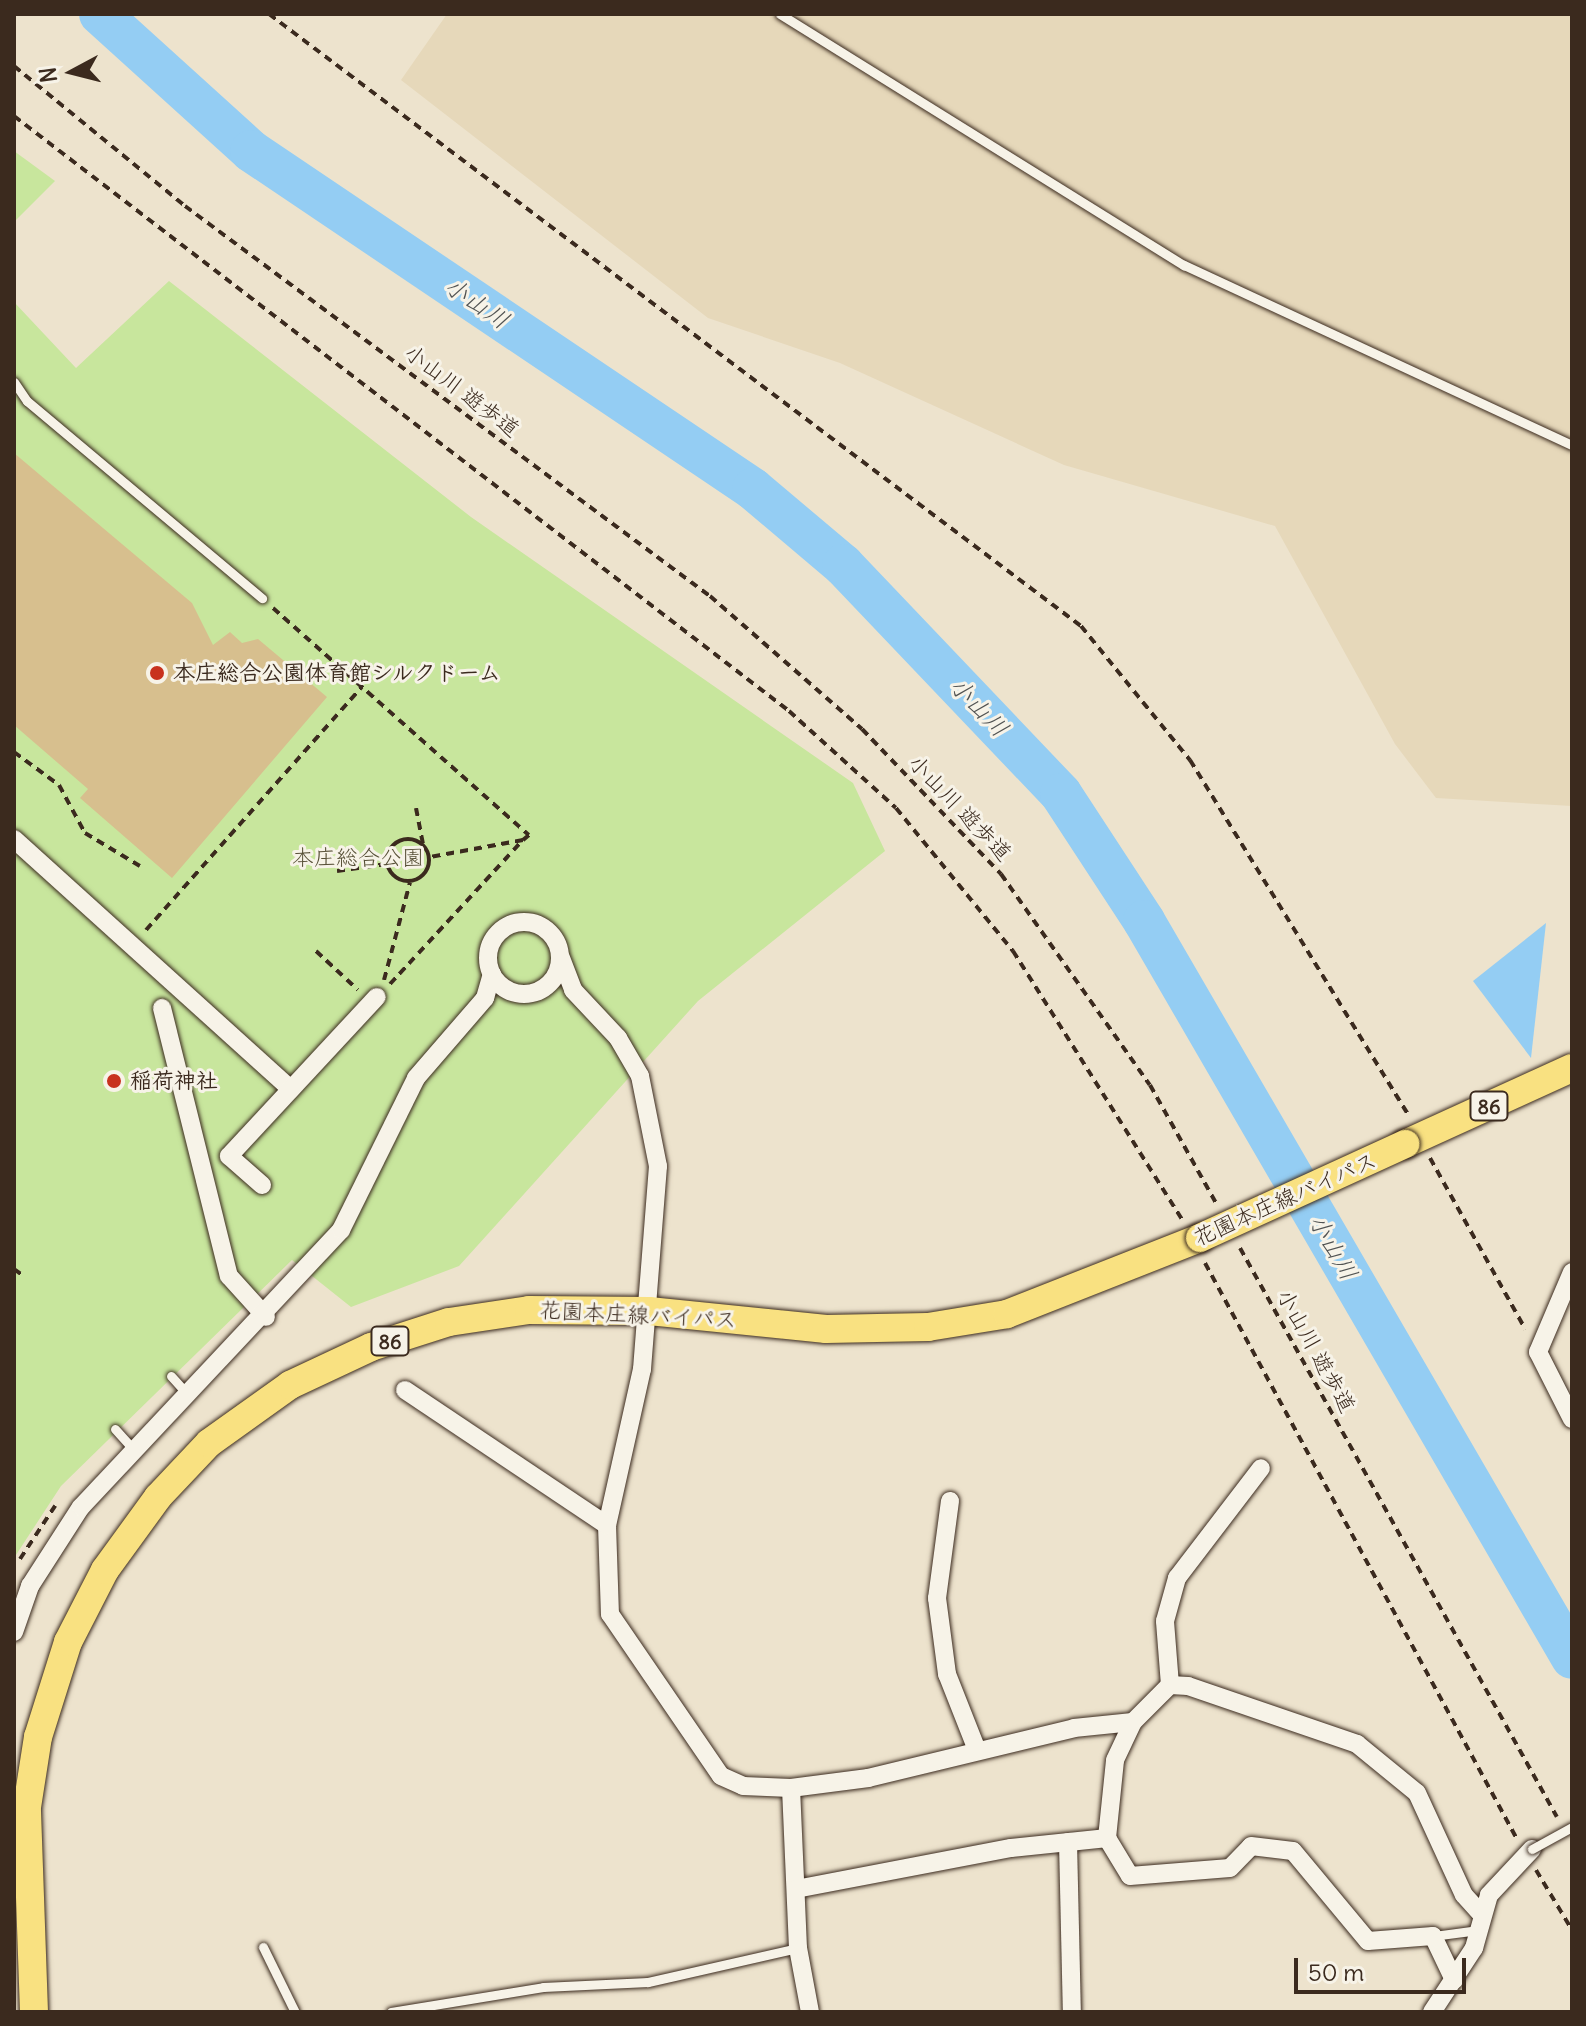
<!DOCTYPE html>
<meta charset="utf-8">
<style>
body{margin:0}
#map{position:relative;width:1586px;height:2026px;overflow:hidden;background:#ede3cd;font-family:Delius,"Klee One",sans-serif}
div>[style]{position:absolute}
.built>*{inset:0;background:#e6d8ba}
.green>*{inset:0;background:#c8e69d}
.water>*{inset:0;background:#94cdf3}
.river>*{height:42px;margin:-21px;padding:0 21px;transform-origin:21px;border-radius:21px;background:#94cdf3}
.building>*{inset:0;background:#d7bf8e}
.path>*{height:4px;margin-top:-2px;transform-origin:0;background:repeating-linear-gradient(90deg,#3b2a1e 0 8px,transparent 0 14px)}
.path>.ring{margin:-2px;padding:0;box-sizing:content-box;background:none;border:4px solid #3b2a1e;border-radius:50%}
.roads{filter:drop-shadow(0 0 2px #3b2a1e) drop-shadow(0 0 2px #3b2a1e)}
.lane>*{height:9px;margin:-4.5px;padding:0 4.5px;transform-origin:4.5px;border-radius:4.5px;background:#f7f3e8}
.street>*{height:18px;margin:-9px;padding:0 9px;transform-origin:9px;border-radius:9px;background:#f7f3e8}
.street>.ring{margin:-9px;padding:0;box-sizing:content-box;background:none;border:18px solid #f7f3e8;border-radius:50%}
.primary>*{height:28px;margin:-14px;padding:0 14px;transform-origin:14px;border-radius:14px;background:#f9e181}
.bridges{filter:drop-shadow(0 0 2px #3b2a1e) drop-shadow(0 0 2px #3b2a1e)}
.lane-bridge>*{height:9px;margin:-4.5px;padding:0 4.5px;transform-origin:4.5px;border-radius:4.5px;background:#f7f3e8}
.primary-bridge>*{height:28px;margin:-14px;padding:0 14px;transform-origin:14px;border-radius:14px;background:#f9e181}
.dots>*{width:22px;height:22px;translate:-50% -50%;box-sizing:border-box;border:4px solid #f7f3e8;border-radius:50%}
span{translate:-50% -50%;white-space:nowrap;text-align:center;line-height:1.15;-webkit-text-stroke:6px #f7f3e8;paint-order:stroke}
.shield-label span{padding:2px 6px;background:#f7f3e8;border:2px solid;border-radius:6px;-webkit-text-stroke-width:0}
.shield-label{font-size:20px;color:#3b2a1e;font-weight:700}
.street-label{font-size:22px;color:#3b2a1e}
.poi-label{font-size:22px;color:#3b2a1e;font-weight:700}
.left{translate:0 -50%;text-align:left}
.park-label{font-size:22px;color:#575037}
.water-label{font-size:24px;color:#515353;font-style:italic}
.frame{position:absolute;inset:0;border:16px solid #3b2a1e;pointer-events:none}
.north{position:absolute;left:32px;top:32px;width:80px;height:80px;-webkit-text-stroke:6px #f7f3e8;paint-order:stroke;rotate:263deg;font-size:22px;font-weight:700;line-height:32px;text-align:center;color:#3b2a1e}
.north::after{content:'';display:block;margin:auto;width:28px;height:36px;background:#3b2a1e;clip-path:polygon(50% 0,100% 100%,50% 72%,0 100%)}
.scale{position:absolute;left:1294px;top:1958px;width:172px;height:36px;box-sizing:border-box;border:4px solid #3b2a1e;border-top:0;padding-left:10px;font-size:24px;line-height:28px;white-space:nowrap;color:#3b2a1e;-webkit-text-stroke:6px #f7f3e8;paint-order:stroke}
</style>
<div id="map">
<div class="built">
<div style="clip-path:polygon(447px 14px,1572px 14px,1572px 806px,1436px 798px,1395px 744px,1275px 526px,1064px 465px,840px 363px,708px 318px,401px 80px)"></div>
</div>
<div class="green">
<div style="clip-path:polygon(14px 151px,55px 181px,14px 222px)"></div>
<div style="clip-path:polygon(169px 281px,471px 517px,853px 783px,885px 851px,698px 1001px,459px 1266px,351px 1307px,292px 1260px,61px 1486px,14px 1558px,14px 302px,76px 368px)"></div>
</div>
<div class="water">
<div style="clip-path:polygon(1546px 923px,1531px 1058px,1473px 981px)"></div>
</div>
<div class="river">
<div style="left:100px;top:14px;width:204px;rotate:42.2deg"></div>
<div style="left:251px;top:151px;width:605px;rotate:33.95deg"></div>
<div style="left:753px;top:489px;width:118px;rotate:40.2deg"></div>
<div style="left:843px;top:565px;width:316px;rotate:46.4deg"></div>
<div style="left:1061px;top:794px;width:152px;rotate:56.8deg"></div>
<div style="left:1144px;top:921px;width:852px;rotate:59.85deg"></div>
</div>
<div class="building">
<div style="clip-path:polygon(14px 453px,192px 603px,213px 645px,230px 632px,242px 643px,258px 639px,327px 697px,172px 878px,80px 798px,88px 789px,14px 725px)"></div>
</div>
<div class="path">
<div style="left:269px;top:14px;width:1017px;rotate:37.01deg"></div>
<div style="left:1081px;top:626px;width:173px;rotate:50.9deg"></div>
<div style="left:1190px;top:760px;width:417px;rotate:58.4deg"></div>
<div style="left:14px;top:66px;width:221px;rotate:39.3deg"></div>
<div style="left:185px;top:206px;width:654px;rotate:36.61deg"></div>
<div style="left:710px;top:596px;width:202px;rotate:41.2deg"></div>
<div style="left:862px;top:729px;width:201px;rotate:46.2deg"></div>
<div style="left:1001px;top:874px;width:258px;rotate:54.8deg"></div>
<div style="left:1150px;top:1085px;width:137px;rotate:60.8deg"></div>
<div style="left:14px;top:116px;width:977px;rotate:37.51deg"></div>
<div style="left:789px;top:711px;width:144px;rotate:42.2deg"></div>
<div style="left:896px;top:808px;width:185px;rotate:50.7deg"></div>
<div style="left:1013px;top:951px;width:317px;rotate:57.8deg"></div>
<div style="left:273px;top:608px;width:342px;rotate:41.6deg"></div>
<div style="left:529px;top:835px;width:8px;rotate:140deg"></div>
<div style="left:14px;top:752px;width:56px;rotate:36.3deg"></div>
<div style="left:59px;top:785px;width:55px;rotate:61.6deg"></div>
<div style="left:85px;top:833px;width:64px;rotate:31deg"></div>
<div style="left:416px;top:808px;width:37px;rotate:79deg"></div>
<div class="ring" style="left:387px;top:839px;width:38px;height:38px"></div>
<div style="left:337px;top:871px;width:50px;rotate:-8deg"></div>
<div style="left:146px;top:930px;width:325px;rotate:-48.4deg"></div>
<div style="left:316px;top:951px;width:57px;rotate:42.9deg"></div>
<div style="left:384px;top:980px;width:101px;rotate:-75.1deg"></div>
<div style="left:390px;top:984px;width:196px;rotate:-47.3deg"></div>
<div style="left:523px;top:840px;width:96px;rotate:169.7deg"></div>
<div style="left:1430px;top:1158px;width:196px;rotate:60.9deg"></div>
<div style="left:1240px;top:1248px;width:651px;rotate:60.88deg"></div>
<div style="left:1205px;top:1263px;width:655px;rotate:61.56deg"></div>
<div style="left:14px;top:1269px;width:9px;rotate:36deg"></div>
<div style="left:20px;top:1559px;width:64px;rotate:-56.6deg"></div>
<div style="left:1536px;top:1870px;width:70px;rotate:59deg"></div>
</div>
<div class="roads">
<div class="lane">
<div style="left:780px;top:14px;width:476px;rotate:31.9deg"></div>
<div style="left:1184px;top:265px;width:428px;rotate:24.9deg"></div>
<div style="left:14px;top:382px;width:23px;rotate:56deg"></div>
<div style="left:27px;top:401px;width:307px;rotate:40deg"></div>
<div style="left:171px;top:1376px;width:24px;rotate:48deg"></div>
<div style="left:115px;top:1429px;width:27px;rotate:48deg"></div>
<div style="left:1433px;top:1936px;width:45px;rotate:-7.6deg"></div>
<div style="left:263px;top:1947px;width:72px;rotate:63.8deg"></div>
<div style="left:391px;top:2012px;width:154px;rotate:-9.3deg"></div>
<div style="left:543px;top:1987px;width:105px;rotate:-2.7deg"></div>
<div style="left:648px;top:1982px;width:154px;rotate:-12.8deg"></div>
</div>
<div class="street">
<div style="left:14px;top:839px;width:373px;rotate:42.1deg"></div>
<div class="ring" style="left:488px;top:922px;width:54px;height:54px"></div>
<div style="left:561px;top:958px;width:34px;rotate:69deg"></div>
<div style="left:573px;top:990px;width:66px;rotate:46.8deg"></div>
<div style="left:618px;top:1038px;width:44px;rotate:59.9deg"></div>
<div style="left:640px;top:1076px;width:92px;rotate:78.7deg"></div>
<div style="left:658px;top:1166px;width:204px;rotate:94.5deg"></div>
<div style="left:642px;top:1369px;width:160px;rotate:102.6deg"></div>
<div style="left:607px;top:1525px;width:89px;rotate:88.1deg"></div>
<div style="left:610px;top:1614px;width:196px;rotate:55.6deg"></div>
<div style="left:721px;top:1776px;width:24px;rotate:24deg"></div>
<div style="left:743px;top:1786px;width:48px;rotate:2.4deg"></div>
<div style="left:791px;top:1788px;width:78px;rotate:-7.4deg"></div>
<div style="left:868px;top:1778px;width:212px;rotate:-13.6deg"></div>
<div style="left:1074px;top:1728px;width:59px;rotate:-5.8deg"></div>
<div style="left:1133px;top:1722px;width:52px;rotate:-45deg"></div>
<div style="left:1170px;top:1685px;width:18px;rotate:3deg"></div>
<div style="left:1188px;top:1686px;width:179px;rotate:18.9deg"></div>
<div style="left:1357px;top:1744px;width:77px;rotate:39.2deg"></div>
<div style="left:1417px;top:1793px;width:112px;rotate:65.3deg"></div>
<div style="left:1464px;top:1895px;width:27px;rotate:48deg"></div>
<div style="left:162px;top:1008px;width:276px;rotate:76deg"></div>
<div style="left:229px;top:1276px;width:55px;rotate:47.9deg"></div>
<div style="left:262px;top:1185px;width:44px;rotate:-138.7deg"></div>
<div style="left:229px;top:1156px;width:217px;rotate:-47.1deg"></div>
<div style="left:1572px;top:1272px;width:87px;rotate:113deg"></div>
<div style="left:1538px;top:1352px;width:75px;rotate:63.1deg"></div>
<div style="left:405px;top:1390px;width:243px;rotate:33.8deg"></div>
<div style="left:950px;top:1501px;width:98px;rotate:97.6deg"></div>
<div style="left:937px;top:1598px;width:77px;rotate:82.5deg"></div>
<div style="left:947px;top:1674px;width:82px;rotate:68.5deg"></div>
<div style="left:14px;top:1632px;width:49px;rotate:-70.8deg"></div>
<div style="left:30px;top:1586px;width:94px;rotate:-57.2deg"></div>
<div style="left:81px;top:1507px;width:380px;rotate:-46.8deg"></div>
<div style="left:341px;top:1230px;width:169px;rotate:-63.7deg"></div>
<div style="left:416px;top:1078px;width:106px;rotate:-49.2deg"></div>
<div style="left:485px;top:998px;width:25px;rotate:-74deg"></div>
<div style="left:1170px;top:1685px;width:64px;rotate:-94.5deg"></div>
<div style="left:1165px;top:1621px;width:45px;rotate:-74.4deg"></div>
<div style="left:1177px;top:1578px;width:138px;rotate:-52.6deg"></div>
<div style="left:791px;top:1788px;width:160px;rotate:87.5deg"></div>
<div style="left:798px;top:1948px;width:65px;rotate:79.4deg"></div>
<div style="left:1107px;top:1838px;width:44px;rotate:58.8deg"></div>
<div style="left:1130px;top:1876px;width:100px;rotate:-4.6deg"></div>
<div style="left:1230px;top:1868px;width:30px;rotate:-46deg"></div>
<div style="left:1251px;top:1846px;width:42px;rotate:6.8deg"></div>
<div style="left:1293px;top:1851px;width:117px;rotate:50.2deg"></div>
<div style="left:1368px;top:1941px;width:65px;rotate:-4.4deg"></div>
<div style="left:1433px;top:1936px;width:49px;rotate:64.5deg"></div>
<div style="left:1068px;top:1842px;width:170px;rotate:88.7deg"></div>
<div style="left:796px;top:1889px;width:219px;rotate:-10.8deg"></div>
<div style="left:1011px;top:1848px;width:97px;rotate:-5.9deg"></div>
<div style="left:1107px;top:1838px;width:78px;rotate:-84.1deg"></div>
<div style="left:1115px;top:1760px;width:42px;rotate:-64.7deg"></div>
<div style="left:1432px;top:2012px;width:77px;rotate:-56.7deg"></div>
<div style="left:1474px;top:1948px;width:55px;rotate:-74.2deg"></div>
<div style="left:1489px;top:1895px;width:63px;rotate:-46.9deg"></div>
</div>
<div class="primary">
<div style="left:1405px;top:1144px;width:183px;rotate:-24.5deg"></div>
<div style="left:34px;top:2012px;width:205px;rotate:-92deg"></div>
<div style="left:27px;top:1807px;width:71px;rotate:-81.1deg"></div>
<div style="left:38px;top:1737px;width:100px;rotate:-72.5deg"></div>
<div style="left:68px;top:1642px;width:81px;rotate:-62.8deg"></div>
<div style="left:105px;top:1570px;width:90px;rotate:-54deg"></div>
<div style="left:158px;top:1497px;width:74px;rotate:-46.6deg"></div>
<div style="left:209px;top:1443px;width:100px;rotate:-35.6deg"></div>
<div style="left:290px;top:1385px;width:89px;rotate:-25.1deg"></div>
<div style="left:371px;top:1347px;width:82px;rotate:-17.8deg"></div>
<div style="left:449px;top:1322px;width:81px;rotate:-8.5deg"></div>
<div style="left:529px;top:1310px;width:120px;rotate:0.5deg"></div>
<div style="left:649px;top:1311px;width:178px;rotate:5.8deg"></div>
<div style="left:826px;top:1329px;width:102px;rotate:-1.1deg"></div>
<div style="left:928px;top:1327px;width:80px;rotate:-9.3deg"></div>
<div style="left:1007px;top:1314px;width:207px;rotate:-21.5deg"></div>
</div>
</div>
<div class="bridges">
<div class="lane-bridge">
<div style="left:1532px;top:1849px;width:46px;rotate:-28.8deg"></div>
</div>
<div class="primary-bridge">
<div style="left:1200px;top:1238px;width:226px;rotate:-24.6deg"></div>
</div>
</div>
<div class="dots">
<div style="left:157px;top:673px;background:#c8321e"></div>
<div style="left:114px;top:1081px;background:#c8321e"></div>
</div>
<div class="shield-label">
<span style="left:1489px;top:1106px">86</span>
<span style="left:390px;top:1341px">86</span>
</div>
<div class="street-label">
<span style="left:462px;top:391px;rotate:37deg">小山川 遊歩道</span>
<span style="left:960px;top:808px;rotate:46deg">小山川 遊歩道</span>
<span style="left:1285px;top:1199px;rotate:-24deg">花園本庄線バイパス</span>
<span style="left:638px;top:1315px;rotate:3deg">花園本庄線バイパス</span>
<span style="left:1316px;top:1351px;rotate:61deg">小山川 遊歩道</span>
</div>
<div class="poi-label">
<span class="left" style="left:173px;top:673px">本庄総合公園体育館シルクドーム</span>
<span class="left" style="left:130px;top:1081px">稲荷神社</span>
</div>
<div class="park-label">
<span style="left:358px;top:858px">本庄総合公園</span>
</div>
<div class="water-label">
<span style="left:477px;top:303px;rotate:34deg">小山川</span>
<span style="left:979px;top:707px;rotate:46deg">小山川</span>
<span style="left:1333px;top:1247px;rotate:60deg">小山川</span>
</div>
<div class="frame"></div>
<div class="north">N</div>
<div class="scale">50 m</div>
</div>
